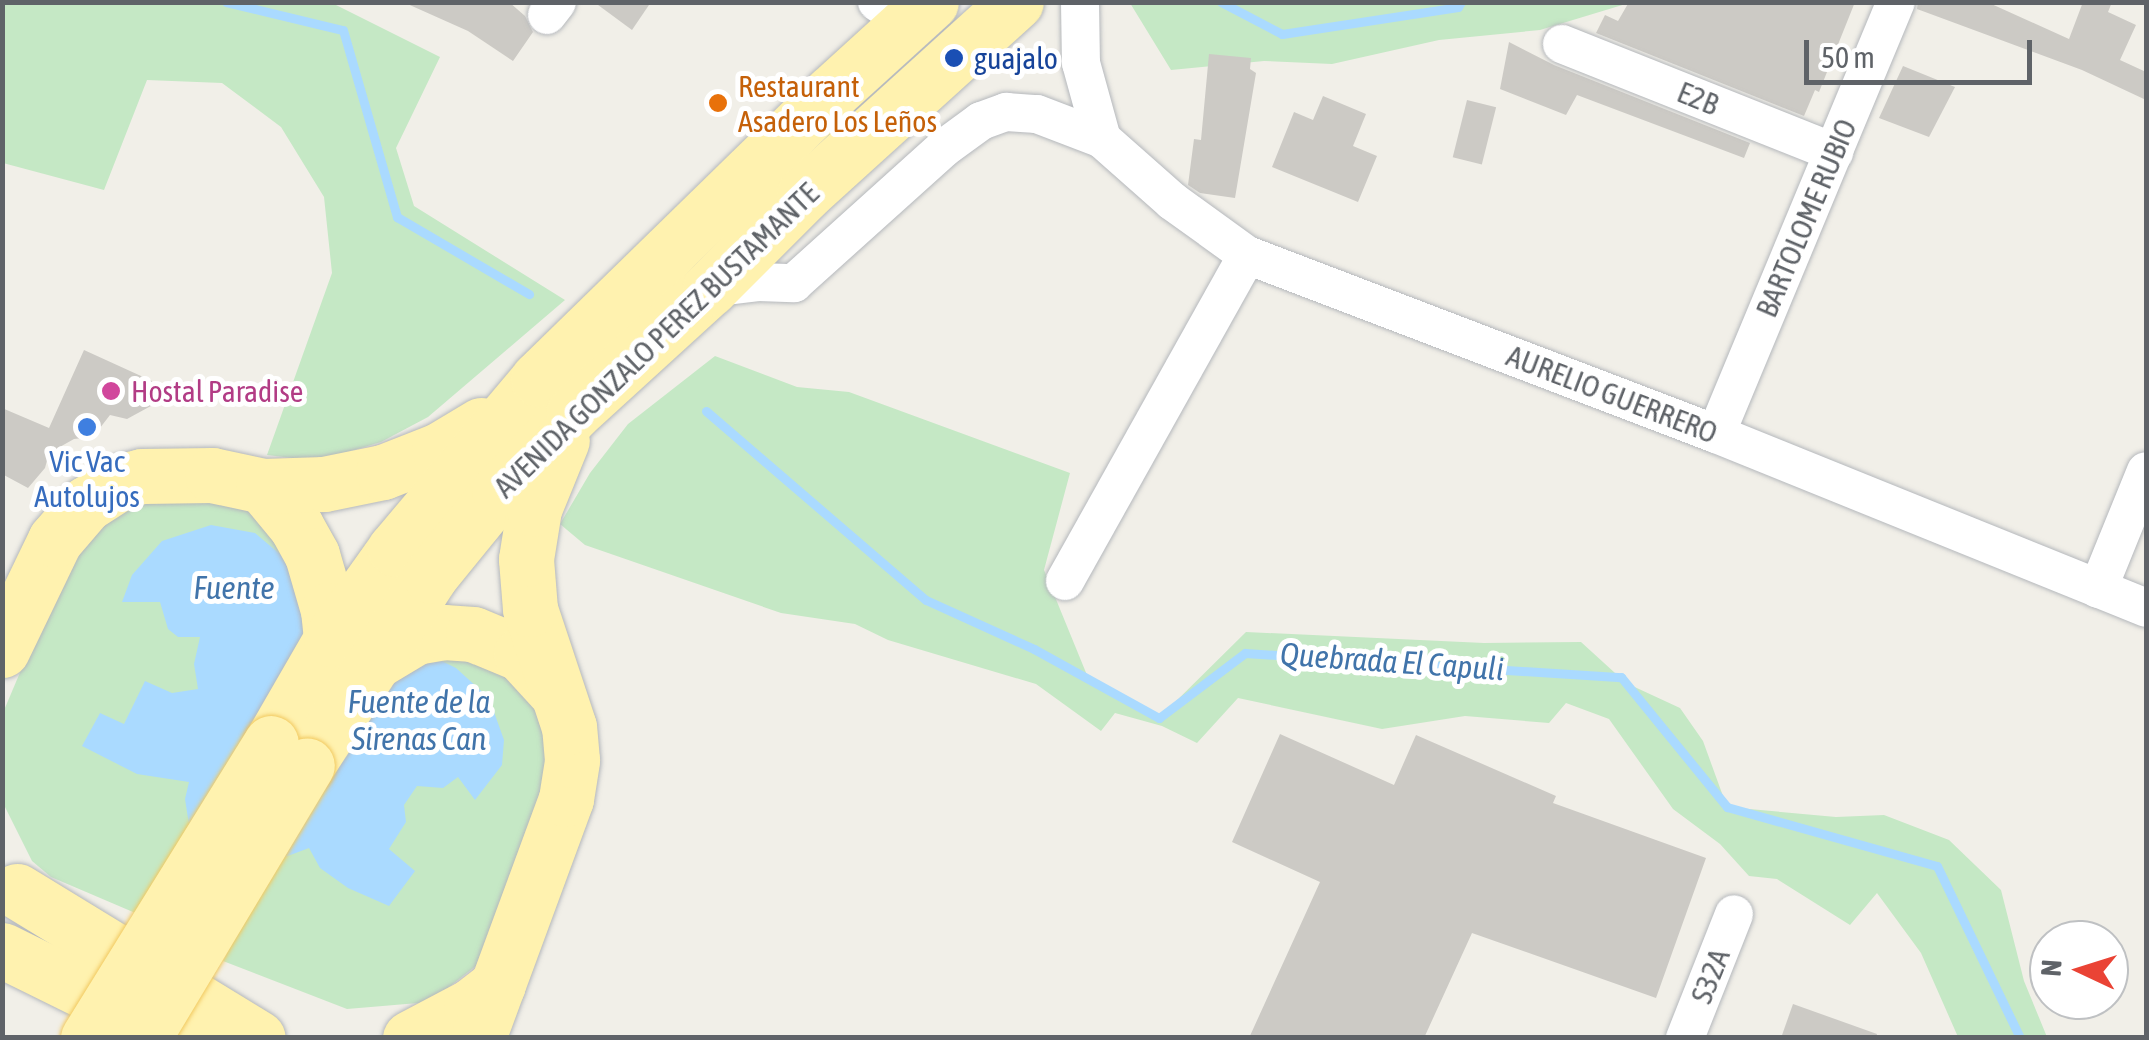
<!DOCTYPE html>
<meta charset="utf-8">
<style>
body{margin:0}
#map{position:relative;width:2149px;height:1040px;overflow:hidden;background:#f1efe8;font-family:"Asap Condensed",sans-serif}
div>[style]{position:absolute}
.green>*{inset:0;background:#c5e8c5}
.water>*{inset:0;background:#aadaff}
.stream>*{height:9px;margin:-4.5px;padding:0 4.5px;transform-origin:4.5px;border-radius:4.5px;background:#aadaff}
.building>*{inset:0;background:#cccac5;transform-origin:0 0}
.roads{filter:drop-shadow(0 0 2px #b5b8bc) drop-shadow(0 0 2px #b5b8bc)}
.minor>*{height:38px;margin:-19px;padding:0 19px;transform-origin:19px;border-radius:19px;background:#fff}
.primary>*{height:55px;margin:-27.5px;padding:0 27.5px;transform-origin:27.5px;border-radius:27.5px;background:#fff2af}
.bridges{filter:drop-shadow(0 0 2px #f2c960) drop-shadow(0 0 2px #f2c960)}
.primary-bridge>*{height:55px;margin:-27.5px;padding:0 27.5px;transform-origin:27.5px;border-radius:27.5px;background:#fff2af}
.dots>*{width:28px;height:28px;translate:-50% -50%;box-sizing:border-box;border:5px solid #fff;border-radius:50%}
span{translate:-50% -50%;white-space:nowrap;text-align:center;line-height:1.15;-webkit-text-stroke:10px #fff;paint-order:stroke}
.transit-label{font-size:30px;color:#164399}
.left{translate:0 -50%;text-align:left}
.food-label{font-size:30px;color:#c56008}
.street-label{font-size:30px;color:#5f6368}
.hotel-label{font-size:30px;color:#b23c85}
.shop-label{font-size:30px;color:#366cbe}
.water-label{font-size:32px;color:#4174aa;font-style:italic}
.frame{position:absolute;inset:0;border:5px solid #5f6368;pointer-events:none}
.north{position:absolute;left:2029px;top:920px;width:100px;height:100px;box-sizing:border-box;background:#fff;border:2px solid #bfc1c3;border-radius:50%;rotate:274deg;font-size:28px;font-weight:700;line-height:40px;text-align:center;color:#5f6368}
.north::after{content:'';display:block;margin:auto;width:35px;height:45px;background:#ea4335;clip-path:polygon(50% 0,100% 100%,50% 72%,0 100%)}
.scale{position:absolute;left:1804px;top:40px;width:228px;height:45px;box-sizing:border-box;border:5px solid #5f6368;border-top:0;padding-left:12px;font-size:30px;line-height:35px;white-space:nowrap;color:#5f6368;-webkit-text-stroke:8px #fff;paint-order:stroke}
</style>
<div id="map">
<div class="green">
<div style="clip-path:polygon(330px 2px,440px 57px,396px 148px,414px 206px,565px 300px,428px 417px,381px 442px,318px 461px,267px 455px,332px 273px,324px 197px,281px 127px,222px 83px,147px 80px,104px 190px,3px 163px,2px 3px)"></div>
<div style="clip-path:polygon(1130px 3px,1629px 3px,1540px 30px,1439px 40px,1332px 64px,1264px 61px,1171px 70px)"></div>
<div style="clip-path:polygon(715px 356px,797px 387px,849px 392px,1070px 473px,1044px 570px,1089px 680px,1159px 718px,1246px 632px,1484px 643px,1581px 642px,1626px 683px,1680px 708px,1703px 741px,1727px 807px,1836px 817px,1884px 815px,1949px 840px,2001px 890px,2024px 981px,2047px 1037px,1958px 1037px,1921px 953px,1877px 893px,1850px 925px,1777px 879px,1749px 876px,1720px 844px,1673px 809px,1609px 719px,1566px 703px,1549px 723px,1465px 716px,1382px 729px,1238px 698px,1197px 743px,1162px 726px,1115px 713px,1101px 731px,1036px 684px,888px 640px,855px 624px,781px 613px,585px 545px,560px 524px,590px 473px,628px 424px)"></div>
<div style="clip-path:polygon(230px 477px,318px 600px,140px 915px,51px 877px,32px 861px,3px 803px,2px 715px,63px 571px,110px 512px)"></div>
<div style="clip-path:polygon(500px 642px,572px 760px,477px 965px,430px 1002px,347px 1009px,223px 961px,367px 682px)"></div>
</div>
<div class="water">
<div style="clip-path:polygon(211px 525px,255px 533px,288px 561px,311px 639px,190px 831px,185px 799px,189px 782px,137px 774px,82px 746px,100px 713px,124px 724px,145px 681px,172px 693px,198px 689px,194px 664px,200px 637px,178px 637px,168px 629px,160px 602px,122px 602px,132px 575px,162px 541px)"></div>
<div style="clip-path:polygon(403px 642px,456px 668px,489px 698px,504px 740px,502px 765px,475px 800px,458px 777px,443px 788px,417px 786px,404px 805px,406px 822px,389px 849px,415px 871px,389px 906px,348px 888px,320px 868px,309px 848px,269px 863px)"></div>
</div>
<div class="stream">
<div style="left:226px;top:2px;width:120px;rotate:13.5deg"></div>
<div style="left:343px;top:30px;width:195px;rotate:73.9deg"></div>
<div style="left:397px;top:217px;width:153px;rotate:30.3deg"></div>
<div style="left:1221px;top:2px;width:69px;rotate:27.7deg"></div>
<div style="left:1282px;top:34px;width:178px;rotate:-8.7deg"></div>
<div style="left:1458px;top:7px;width:6px;rotate:-59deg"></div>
<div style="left:706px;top:411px;width:290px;rotate:40.7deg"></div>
<div style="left:926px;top:600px;width:119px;rotate:24.4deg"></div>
<div style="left:1034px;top:649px;width:143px;rotate:28.9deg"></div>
<div style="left:1159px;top:718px;width:108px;rotate:-37.1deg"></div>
<div style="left:1245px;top:653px;width:377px;rotate:3.7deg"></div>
<div style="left:1621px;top:677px;width:168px;rotate:50.8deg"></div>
<div style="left:1727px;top:807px;width:218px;rotate:15.7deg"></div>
<div style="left:1937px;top:866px;width:191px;rotate:64.2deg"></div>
</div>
<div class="building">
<div style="clip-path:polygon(403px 2px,509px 2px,525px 16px,533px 32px,513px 61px,468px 31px)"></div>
<div style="clip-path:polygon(594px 2px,651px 2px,632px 30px)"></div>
<div style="clip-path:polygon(1629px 2px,1855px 2px,1819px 92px,1815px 90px,1804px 116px,1596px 33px,1605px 15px,1618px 21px)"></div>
<div style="clip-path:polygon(1918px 2px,1987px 2px,2069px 39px,2083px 2px,2112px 2px,2108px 12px,2136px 25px,2120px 60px,2146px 72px,2146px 100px,2082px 70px,1917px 9px)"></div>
<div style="clip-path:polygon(1509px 42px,1554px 65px,1750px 143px,1744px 158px,1577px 95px,1566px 115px,1500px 89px)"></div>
<div style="clip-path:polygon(1209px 54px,1251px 58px,1250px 69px,1256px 73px,1235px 198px,1200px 193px,1188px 185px,1194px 139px,1201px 140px)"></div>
<div style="clip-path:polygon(1903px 66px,1955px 87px,1929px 137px,1879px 118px)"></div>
<div style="clip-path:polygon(1323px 96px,1366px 114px,1353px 146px,1377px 156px,1358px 202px,1272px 167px,1294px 112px,1313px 120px)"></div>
<div style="left:1467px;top:100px;width:30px;height:59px;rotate:14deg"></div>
<div style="clip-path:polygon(84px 350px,152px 381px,160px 401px,127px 419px,110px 415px,93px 437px,74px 439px,49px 453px,45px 468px,28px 488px,2px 474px,2px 408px,49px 428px)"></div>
<div style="clip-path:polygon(1280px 734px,1394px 785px,1416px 735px,1556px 796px,1553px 803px,1706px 858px,1656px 998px,1472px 933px,1424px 1038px,1249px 1038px,1320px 882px,1232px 842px)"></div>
<div style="clip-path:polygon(1793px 1004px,1877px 1034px,1876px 1038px,1781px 1038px)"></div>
</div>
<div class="roads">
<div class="minor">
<div style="left:877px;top:2px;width:37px;rotate:34deg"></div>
<div style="left:1080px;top:2px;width:61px;rotate:89.1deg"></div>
<div style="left:1081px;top:63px;width:79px;rotate:74.6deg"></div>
<div style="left:547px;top:15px;width:16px;rotate:-52deg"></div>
<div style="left:1562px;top:44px;width:293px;rotate:21.7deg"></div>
<div style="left:710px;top:288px;width:48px;rotate:-7.1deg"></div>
<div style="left:758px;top:282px;width:36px;rotate:2deg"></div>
<div style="left:794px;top:283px;width:202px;rotate:-42deg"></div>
<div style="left:944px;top:148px;width:46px;rotate:-36.1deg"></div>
<div style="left:981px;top:121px;width:27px;rotate:-20deg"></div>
<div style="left:1006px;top:112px;width:31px;rotate:4deg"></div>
<div style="left:1037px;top:114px;width:70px;rotate:21deg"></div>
<div style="left:1102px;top:139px;width:94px;rotate:41.5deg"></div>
<div style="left:1172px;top:201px;width:92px;rotate:35.8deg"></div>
<div style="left:1247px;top:255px;width:502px;rotate:20.89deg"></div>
<div style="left:1716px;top:434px;width:464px;rotate:22deg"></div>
<div style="left:1716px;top:434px;width:468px;rotate:-67.4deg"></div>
<div style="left:1065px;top:581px;width:373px;rotate:-60.8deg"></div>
<div style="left:2098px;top:589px;width:127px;rotate:-67.9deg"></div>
<div style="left:1685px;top:1038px;width:133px;rotate:-68.4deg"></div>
</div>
<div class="primary">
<div style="left:263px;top:486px;width:52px;rotate:50.5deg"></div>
<div style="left:296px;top:526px;width:33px;rotate:61deg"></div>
<div style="left:312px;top:555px;width:57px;rotate:73.8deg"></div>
<div style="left:328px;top:610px;width:29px;rotate:84deg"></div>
<div style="left:2px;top:650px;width:122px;rotate:-64.3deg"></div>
<div style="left:55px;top:540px;width:48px;rotate:-49.3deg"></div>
<div style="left:86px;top:504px;width:43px;rotate:-32.6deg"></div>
<div style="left:122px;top:481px;width:21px;rotate:-14deg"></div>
<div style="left:142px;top:476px;width:70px;rotate:-0.8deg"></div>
<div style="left:212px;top:475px;width:52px;rotate:12.2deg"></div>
<div style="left:263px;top:486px;width:61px;rotate:-1.9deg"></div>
<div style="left:324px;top:484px;width:60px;rotate:-11.5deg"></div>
<div style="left:383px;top:472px;width:60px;rotate:-21.4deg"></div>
<div style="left:439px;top:450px;width:49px;rotate:-30.8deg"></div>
<div style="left:371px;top:664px;width:52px;rotate:-31deg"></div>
<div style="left:416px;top:637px;width:28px;rotate:-10deg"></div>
<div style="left:444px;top:632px;width:29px;rotate:4deg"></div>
<div style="left:473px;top:634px;width:52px;rotate:22.6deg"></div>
<div style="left:521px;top:654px;width:50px;rotate:47.4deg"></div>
<div style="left:271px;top:743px;width:120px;rotate:-60deg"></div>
<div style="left:331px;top:639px;width:110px;rotate:-54.6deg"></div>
<div style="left:395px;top:549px;width:222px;rotate:-49.9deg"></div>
<div style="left:538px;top:379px;width:409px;rotate:-44.3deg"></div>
<div style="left:831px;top:93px;width:135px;rotate:-42.3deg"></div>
<div style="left:307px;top:765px;width:225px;rotate:-56.9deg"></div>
<div style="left:430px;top:576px;width:109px;rotate:-50.9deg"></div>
<div style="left:499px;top:491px;width:109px;rotate:-46.5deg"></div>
<div style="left:574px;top:412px;width:184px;rotate:-42.4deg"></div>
<div style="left:710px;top:288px;width:133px;rotate:-45deg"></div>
<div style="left:804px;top:194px;width:286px;rotate:-42.2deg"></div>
<div style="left:17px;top:891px;width:282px;rotate:31.4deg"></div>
<div style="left:2px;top:950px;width:199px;rotate:26.3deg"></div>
<div style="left:410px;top:1038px;width:69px;rotate:-27.7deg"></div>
<div style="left:471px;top:1006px;width:34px;rotate:-38deg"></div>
<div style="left:478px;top:1038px;width:255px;rotate:-69.8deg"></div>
<div style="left:566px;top:799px;width:39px;rotate:-81deg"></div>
<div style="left:572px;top:760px;width:33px;rotate:-95deg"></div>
<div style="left:569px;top:727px;width:124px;rotate:-108.3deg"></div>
<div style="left:530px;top:609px;width:50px;rotate:-94.6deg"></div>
<div style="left:526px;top:559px;width:51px;rotate:-80.9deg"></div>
<div style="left:534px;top:509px;width:74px;rotate:-67.9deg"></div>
</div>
</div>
<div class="bridges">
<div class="primary-bridge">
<div style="left:88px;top:1038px;width:347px;rotate:-58.2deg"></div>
<div style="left:143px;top:1038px;width:318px;rotate:-59deg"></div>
</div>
</div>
<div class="dots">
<div style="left:954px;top:58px;background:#1a4fb4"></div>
<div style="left:718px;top:103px;background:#e8710a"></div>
<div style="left:111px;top:391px;background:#d1479c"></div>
<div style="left:87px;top:427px;background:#3f7fe0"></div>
</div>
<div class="transit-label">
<span class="left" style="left:974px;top:58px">guajalo</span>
</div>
<div class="food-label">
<span class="left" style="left:738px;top:103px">Restaurant<br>Asadero Los Leños</span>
</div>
<div class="street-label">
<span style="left:1698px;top:98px;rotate:22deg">E2B</span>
<span style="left:1806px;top:218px;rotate:-67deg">BARTOLOME RUBIO</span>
<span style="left:656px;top:340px;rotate:-44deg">AVENIDA GONZALO PEREZ BUSTAMANTE</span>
<span style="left:1612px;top:394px;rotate:21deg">AURELIO GUERRERO</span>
<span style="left:1710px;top:976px;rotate:-68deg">S32A</span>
</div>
<div class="hotel-label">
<span class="left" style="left:131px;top:391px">Hostal Paradise</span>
</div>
<div class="shop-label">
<span style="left:87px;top:478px">Vic Vac<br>Autolujos</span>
</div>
<div class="water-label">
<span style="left:234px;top:588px">Fuente</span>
<span style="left:1392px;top:662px;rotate:4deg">Quebrada El Capuli</span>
<span style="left:419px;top:721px">Fuente de la<br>Sirenas Can</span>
</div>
<div class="frame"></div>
<div class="north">N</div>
<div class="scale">50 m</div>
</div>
